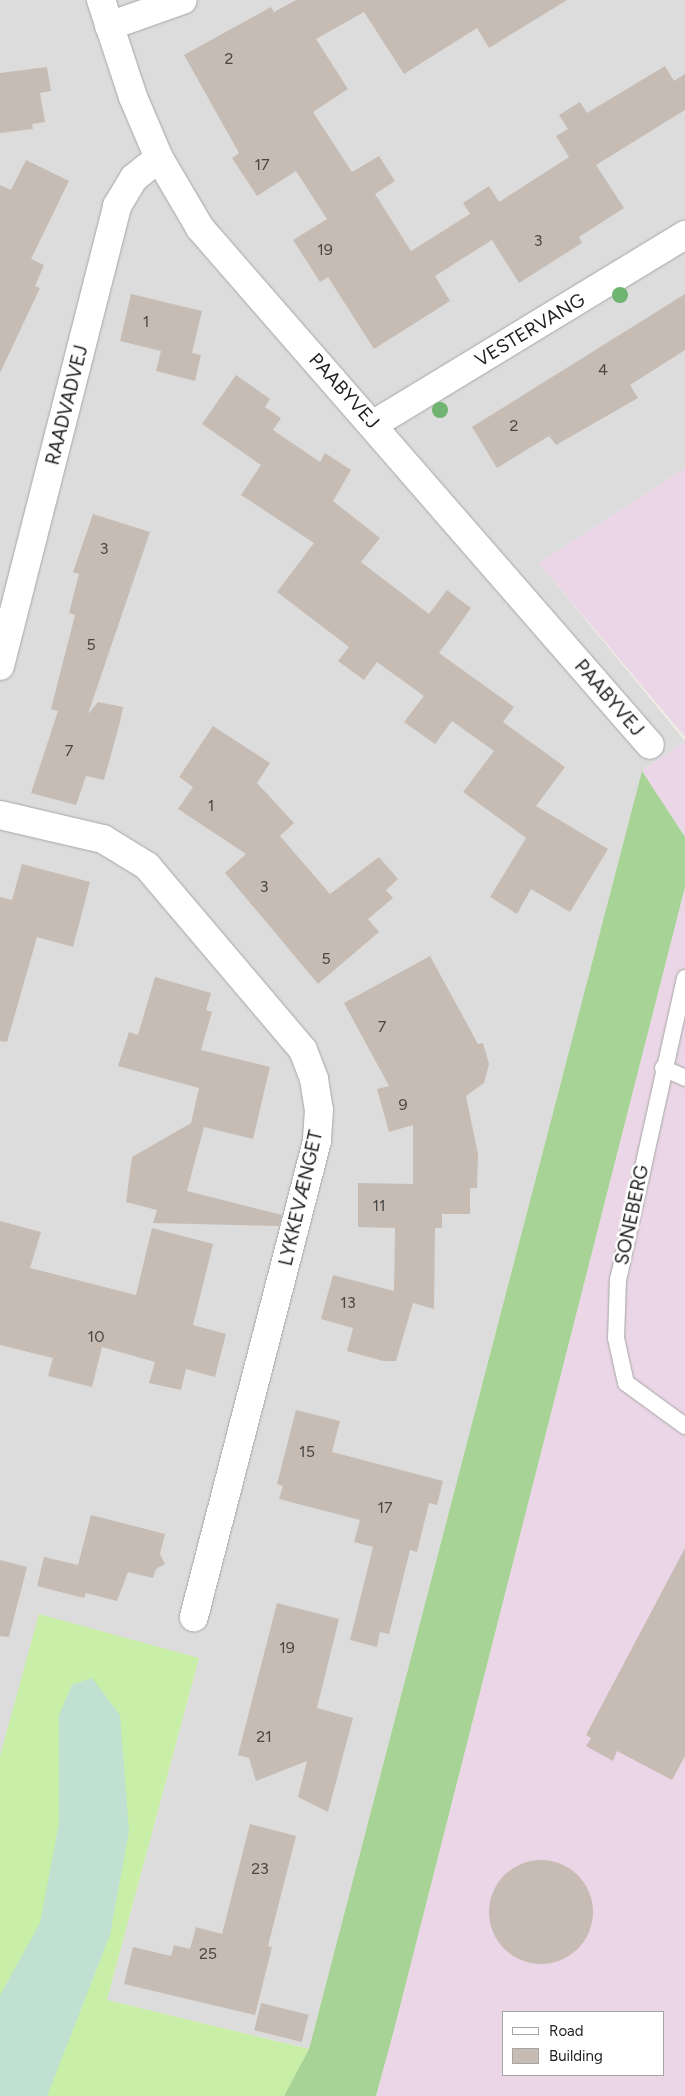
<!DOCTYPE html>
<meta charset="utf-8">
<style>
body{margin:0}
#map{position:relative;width:685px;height:2096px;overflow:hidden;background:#f1ede5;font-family:Figtree,sans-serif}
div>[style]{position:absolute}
.residential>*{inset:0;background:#dddcdc}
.industrial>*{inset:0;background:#ead6e6}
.grass>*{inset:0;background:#c9eea7}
.forest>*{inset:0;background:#a7d397}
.wetland>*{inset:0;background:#c0e0d2}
.building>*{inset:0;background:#c6bcb4;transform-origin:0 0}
.round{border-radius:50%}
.roads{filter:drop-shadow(0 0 1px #a6a6a6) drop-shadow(0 0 1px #a6a6a6)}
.lane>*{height:16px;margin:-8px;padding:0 8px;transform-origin:8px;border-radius:8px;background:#fff}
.street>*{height:28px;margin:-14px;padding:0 14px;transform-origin:14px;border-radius:14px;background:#fff}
.trees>*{width:16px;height:16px;margin:-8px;border-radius:50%;background:#6fb470}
span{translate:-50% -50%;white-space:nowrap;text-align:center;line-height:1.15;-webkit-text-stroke:5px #fff;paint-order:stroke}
.number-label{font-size:16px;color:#494644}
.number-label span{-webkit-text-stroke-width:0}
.street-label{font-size:19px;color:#1f1f1f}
.legend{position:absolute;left:502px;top:2011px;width:162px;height:65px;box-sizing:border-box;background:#fff;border:1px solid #a5a5a5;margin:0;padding:6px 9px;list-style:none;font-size:15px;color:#1f1f1f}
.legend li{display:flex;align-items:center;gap:10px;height:25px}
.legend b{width:25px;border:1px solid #a5a5a5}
</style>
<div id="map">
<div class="residential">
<div style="clip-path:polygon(0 0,685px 0,685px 468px,539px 563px,685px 741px,642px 771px,309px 2049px,107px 2000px,199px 1658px,0 1756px)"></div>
</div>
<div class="industrial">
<div style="clip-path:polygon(685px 468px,685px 737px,539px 563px)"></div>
<div style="clip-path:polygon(685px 741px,685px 837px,642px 771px)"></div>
<div style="clip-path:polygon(evenodd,685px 887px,685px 2096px,376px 2096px,394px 2030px,685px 887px,504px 2012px,664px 2012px,664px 2075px,504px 2075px,504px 2012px)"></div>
</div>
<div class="grass">
<div style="clip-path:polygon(39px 1614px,199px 1658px,107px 2000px,309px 2049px,284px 2096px,0 2096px,0 1756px)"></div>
</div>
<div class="forest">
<div style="clip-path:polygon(642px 771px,685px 837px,685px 887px,394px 2030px,376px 2096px,284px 2096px,309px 2049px)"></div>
</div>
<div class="wetland">
<div style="clip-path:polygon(92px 1678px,120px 1715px,129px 1831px,110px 1935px,47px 2096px,0 2096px,0 1995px,40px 1923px,59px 1823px,59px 1715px,72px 1685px)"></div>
</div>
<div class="building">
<div style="clip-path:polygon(296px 0,567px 0,489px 48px,477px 28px,404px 74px,364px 12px,316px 39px,348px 89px,313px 112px,352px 172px,379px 156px,395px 181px,375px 194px,411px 251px,470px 214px,463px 203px,489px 186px,499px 202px,569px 157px,556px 136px,568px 129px,559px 115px,580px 102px,587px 113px,665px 66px,674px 81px,685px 74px,685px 110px,596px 165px,624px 208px,579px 237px,582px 243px,519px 283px,492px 240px,435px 276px,450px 301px,374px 349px,328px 277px,320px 282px,293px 240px,327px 219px,296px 171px,257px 196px,232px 158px,239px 153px,184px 55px,271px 7px,274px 12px)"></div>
<div style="clip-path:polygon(47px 67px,51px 91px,40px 93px,45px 122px,32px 124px,33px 129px,0 133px,0 73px)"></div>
<div style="clip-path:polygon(26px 160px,69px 181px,31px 259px,44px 265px,35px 286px,40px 288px,0 373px,0 185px,11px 190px)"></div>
<div style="clip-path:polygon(131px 294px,202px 311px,192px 353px,201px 355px,195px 381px,156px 371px,161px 351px,120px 341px)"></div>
<div style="clip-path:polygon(685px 294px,685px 350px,630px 385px,638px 398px,556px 445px,549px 436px,497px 468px,472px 427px)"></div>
<div style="clip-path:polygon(236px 375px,270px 399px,265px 407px,281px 418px,273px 430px,320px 462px,325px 453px,351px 470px,333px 501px,380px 538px,361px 562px,429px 614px,447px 590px,471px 608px,439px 653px,514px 707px,503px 722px,565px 767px,536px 806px,608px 849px,570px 912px,531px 889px,517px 914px,490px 897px,526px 838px,463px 792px,494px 751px,452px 721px,435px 744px,404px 722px,424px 696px,377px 662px,364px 680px,338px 661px,349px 647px,277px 592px,314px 543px,241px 495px,261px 465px,202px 424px)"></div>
<div style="clip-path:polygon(93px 514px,150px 532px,88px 714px,98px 702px,123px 707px,120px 722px,104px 780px,86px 776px,76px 805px,31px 793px,58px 711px,51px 709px,75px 615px,69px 613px,79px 574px,73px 572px)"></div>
<div style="clip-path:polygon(213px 726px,270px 763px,257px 783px,294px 823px,280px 836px,330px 894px,379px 857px,398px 879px,386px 890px,393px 898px,368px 919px,379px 932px,318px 984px,225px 873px,246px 854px,178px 809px,193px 787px,179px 777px)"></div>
<div style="clip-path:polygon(22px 864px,90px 882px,73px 947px,37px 937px,7px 1042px,0 1041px,0 897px,12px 900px)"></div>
<div style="clip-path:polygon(430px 956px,478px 1044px,483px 1043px,489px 1064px,484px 1083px,466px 1096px,478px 1154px,477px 1188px,470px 1188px,470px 1214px,442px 1214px,442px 1228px,435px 1228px,434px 1309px,413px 1303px,396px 1361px,383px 1361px,347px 1351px,353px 1328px,321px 1319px,333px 1275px,394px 1291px,395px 1228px,358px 1227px,358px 1183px,413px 1184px,413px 1125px,389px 1132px,377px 1089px,389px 1086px,344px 1003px)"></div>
<div style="clip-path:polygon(155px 977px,211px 993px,206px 1010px,212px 1012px,201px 1050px,270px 1067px,253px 1139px,204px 1127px,187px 1191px,282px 1215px,279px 1226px,153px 1223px,157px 1210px,126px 1202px,132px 1157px,191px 1123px,199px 1088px,118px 1066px,129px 1032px,138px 1035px)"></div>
<div style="clip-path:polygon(0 1221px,41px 1232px,30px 1268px,136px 1295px,152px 1228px,213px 1244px,193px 1325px,226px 1334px,215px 1377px,186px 1369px,181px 1390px,149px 1383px,155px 1362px,102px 1347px,92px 1387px,48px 1376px,53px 1358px,0 1345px)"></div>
<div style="clip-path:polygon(296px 1410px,340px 1421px,332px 1452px,443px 1481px,437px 1505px,429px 1503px,417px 1552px,410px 1550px,389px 1634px,380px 1632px,377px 1647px,350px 1640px,373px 1547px,354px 1542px,360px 1520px,279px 1499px,283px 1486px,277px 1484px)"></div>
<div style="clip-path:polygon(91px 1515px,165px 1534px,160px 1554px,165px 1564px,156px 1569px,153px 1578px,128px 1572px,117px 1601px,86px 1593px,84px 1598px,37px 1586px,44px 1557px,78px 1565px)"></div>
<div style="clip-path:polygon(685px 1548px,685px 1756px,672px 1780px,617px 1751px,613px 1761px,586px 1746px,591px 1738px,586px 1735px)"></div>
<div style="clip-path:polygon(0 1560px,27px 1567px,9px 1637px,0 1636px)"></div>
<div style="clip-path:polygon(277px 1603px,339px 1619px,317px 1708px,353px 1718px,328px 1812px,298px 1797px,307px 1761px,256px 1781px,249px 1758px,238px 1755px)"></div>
<div style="clip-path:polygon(250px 1824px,296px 1836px,268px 1946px,272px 1947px,255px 2015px,124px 1984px,133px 1947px,171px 1956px,174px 1945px,190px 1949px,196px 1927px,222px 1934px)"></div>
<div class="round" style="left:489px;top:1860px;width:104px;height:104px"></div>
<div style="left:261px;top:2003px;width:49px;height:28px;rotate:14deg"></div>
</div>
<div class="roads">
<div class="lane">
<div style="left:685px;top:978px;width:308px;rotate:102.5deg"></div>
<div style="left:618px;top:1279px;width:59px;rotate:91.9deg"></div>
<div style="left:616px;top:1338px;width:46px;rotate:77.5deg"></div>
<div style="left:626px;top:1383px;width:73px;rotate:36.1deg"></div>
<div style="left:663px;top:1068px;width:24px;rotate:24deg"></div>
</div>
<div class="street">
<div style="left:101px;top:0;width:102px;rotate:71.7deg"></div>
<div style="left:133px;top:97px;width:66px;rotate:66.9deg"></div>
<div style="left:159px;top:158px;width:81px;rotate:59.6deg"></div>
<div style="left:200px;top:228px;width:685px;rotate:48.96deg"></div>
<div style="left:109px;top:26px;width:78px;rotate:-19.4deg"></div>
<div style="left:374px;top:424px;width:364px;rotate:-31.3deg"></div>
<div style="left:0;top:666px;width:475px;rotate:-75.7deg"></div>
<div style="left:117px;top:206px;width:33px;rotate:-59deg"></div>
<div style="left:134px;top:178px;width:32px;rotate:-39deg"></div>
<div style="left:0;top:815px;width:106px;rotate:13.1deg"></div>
<div style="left:103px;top:839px;width:52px;rotate:31.5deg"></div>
<div style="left:147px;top:866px;width:241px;rotate:49.7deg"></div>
<div style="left:303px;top:1050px;width:31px;rotate:69deg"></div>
<div style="left:314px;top:1079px;width:31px;rotate:81deg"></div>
<div style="left:319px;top:1110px;width:31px;rotate:94deg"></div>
<div style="left:317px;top:1141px;width:492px;rotate:104.5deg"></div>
</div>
</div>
<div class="trees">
<div style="left:620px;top:295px"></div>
<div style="left:440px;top:410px"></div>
</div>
<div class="number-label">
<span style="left:229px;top:59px">2</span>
<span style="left:262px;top:165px">17</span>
<span style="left:538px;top:241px">3</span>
<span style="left:325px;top:250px">19</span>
<span style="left:146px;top:322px">1</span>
<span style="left:603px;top:370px">4</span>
<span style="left:514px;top:426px">2</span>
<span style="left:104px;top:549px">3</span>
<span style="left:91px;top:645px">5</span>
<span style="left:69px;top:751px">7</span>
<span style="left:211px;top:806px">1</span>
<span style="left:264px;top:887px">3</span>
<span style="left:326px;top:959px">5</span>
<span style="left:382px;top:1027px">7</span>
<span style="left:403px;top:1105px">9</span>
<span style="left:379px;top:1206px">11</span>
<span style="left:348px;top:1303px">13</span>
<span style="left:96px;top:1337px">10</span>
<span style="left:307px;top:1452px">15</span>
<span style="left:385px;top:1508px">17</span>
<span style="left:287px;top:1648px">19</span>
<span style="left:264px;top:1737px">21</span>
<span style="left:260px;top:1869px">23</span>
<span style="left:208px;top:1954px">25</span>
</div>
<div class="street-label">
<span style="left:530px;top:330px;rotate:-31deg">VESTERVANG</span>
<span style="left:344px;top:391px;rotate:48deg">PAABYVEJ</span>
<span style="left:67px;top:405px;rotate:-76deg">RAADVADVEJ</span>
<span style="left:609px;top:698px;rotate:49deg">PAABYVEJ</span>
<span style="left:301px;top:1198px;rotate:-77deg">LYKKEVÆNGET</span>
<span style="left:632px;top:1215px;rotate:-78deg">SONEBERG</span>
</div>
<ul class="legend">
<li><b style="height:6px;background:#fff"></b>Road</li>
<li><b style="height:14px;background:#c6bcb4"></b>Building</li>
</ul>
</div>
